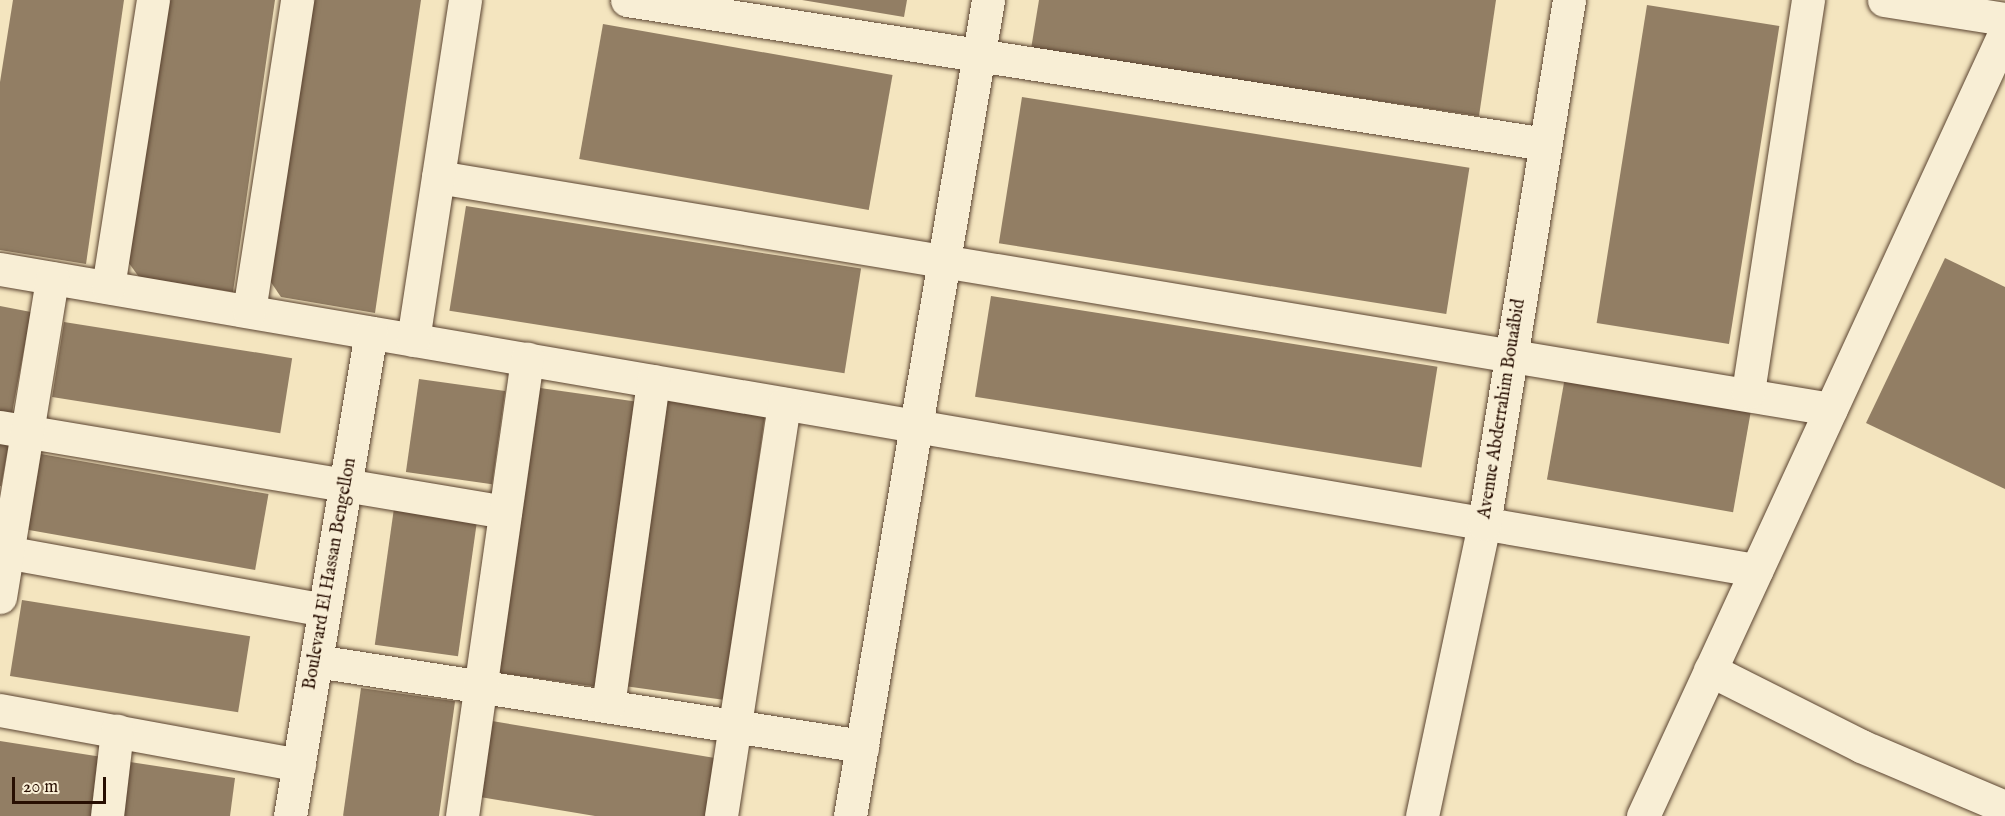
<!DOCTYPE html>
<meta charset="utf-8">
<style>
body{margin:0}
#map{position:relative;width:2005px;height:816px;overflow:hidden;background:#f4e5bf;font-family:"IM FELL English",serif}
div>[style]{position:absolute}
.building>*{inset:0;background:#927e64;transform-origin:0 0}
.roads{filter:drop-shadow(0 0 2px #5b4431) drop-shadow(0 0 2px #5b4431)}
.street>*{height:33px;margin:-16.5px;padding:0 16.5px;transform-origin:16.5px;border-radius:16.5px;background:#f8eed5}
.secondary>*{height:33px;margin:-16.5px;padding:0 16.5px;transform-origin:16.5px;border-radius:16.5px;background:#f8eed5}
span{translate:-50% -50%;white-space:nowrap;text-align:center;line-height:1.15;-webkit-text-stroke:5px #f8eed5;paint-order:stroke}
.street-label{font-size:18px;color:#280f02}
.scale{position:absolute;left:12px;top:777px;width:94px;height:27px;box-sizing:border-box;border:3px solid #280f02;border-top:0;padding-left:8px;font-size:18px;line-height:21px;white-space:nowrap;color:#280f02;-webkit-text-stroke:4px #f8eed5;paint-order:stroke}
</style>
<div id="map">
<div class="building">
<div style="clip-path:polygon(13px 0,124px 0,86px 264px,0 250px,0 82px)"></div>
<div style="clip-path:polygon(164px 0,275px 0,233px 292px,139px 277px,123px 255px)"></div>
<div style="clip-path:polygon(310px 0,421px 0,375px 313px,281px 297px,266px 275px)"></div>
<div style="clip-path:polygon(802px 0,907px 0,904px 17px)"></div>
<div style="clip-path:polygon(1039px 0,1496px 0,1479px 116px,1031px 49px)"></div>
<div style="left:1647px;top:5px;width:134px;height:322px;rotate:9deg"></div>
<div style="left:603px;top:24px;width:294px;height:137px;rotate:10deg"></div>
<div style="left:1022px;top:97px;width:453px;height:148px;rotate:9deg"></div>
<div style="left:466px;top:206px;width:400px;height:106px;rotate:9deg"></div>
<div style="clip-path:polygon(1945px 258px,2005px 287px,2005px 489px,1866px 423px)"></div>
<div style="left:991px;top:296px;width:452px;height:102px;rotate:9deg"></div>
<div style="clip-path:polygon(0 306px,31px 312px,12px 413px,0 411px)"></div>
<div style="left:64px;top:322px;width:231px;height:76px;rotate:9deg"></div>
<div style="left:1565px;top:377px;width:189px;height:104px;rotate:10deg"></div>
<div style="left:419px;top:379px;width:87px;height:94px;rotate:8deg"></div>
<div style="left:533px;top:387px;width:107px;height:288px;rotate:8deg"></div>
<div style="left:659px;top:400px;width:107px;height:288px;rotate:8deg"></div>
<div style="clip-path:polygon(0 436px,10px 438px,1px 486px,0 486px)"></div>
<div style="left:41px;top:454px;width:231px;height:77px;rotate:10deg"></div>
<div style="left:394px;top:508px;width:84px;height:138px;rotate:8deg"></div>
<div style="left:22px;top:600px;width:231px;height:77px;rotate:9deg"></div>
<div style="left:361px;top:688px;width:95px;height:129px;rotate:8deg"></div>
<div style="clip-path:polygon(486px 720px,715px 758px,705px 816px,595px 816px,474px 796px)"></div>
<div style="clip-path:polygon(0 741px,102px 757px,93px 816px,0 816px)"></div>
<div style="clip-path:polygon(130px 762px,235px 778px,230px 816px,122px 816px)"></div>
</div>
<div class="roads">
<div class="street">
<div style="left:627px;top:0;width:930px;rotate:8.91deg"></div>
<div style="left:1884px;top:0;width:122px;rotate:8.9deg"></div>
<div style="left:438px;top:177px;width:1412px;rotate:9.46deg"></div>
<div style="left:0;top:269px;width:1782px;rotate:9.73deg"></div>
<div style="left:108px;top:287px;width:291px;rotate:-81.1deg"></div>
<div style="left:249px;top:311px;width:315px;rotate:-81.2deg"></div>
<div style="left:413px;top:340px;width:344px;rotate:-81.3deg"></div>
<div style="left:1748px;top:392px;width:397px;rotate:-81.3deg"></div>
<div style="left:0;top:427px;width:512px;rotate:9.55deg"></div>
<div style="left:0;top:551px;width:329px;rotate:10.3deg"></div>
<div style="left:0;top:597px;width:323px;rotate:-80.7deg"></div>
<div style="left:316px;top:661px;width:553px;rotate:8.85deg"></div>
<div style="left:1710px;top:670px;width:169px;rotate:26.7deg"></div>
<div style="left:1861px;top:746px;width:156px;rotate:23deg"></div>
<div style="left:608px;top:706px;width:328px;rotate:-82.1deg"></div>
<div style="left:0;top:710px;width:304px;rotate:10.4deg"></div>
<div style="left:107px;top:816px;width:86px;rotate:-83.3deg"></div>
<div style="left:290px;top:816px;width:490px;rotate:-80.5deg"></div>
<div style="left:462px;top:816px;width:462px;rotate:-81.9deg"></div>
<div style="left:721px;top:816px;width:417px;rotate:-81.3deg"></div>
<div style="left:850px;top:816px;width:828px;rotate:-80.4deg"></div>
<div style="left:1643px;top:816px;width:864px;rotate:-65.22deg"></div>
</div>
<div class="secondary">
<div style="left:1422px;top:816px;width:299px;rotate:-78deg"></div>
<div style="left:1484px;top:524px;width:531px;rotate:-80.79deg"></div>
</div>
</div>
<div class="street-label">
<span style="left:1503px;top:409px;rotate:-81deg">Avenue Abderrahim Bouaâbid</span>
<span style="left:331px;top:574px;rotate:-80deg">Boulevard El Hassan Bengellon</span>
</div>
<div class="scale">20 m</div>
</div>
